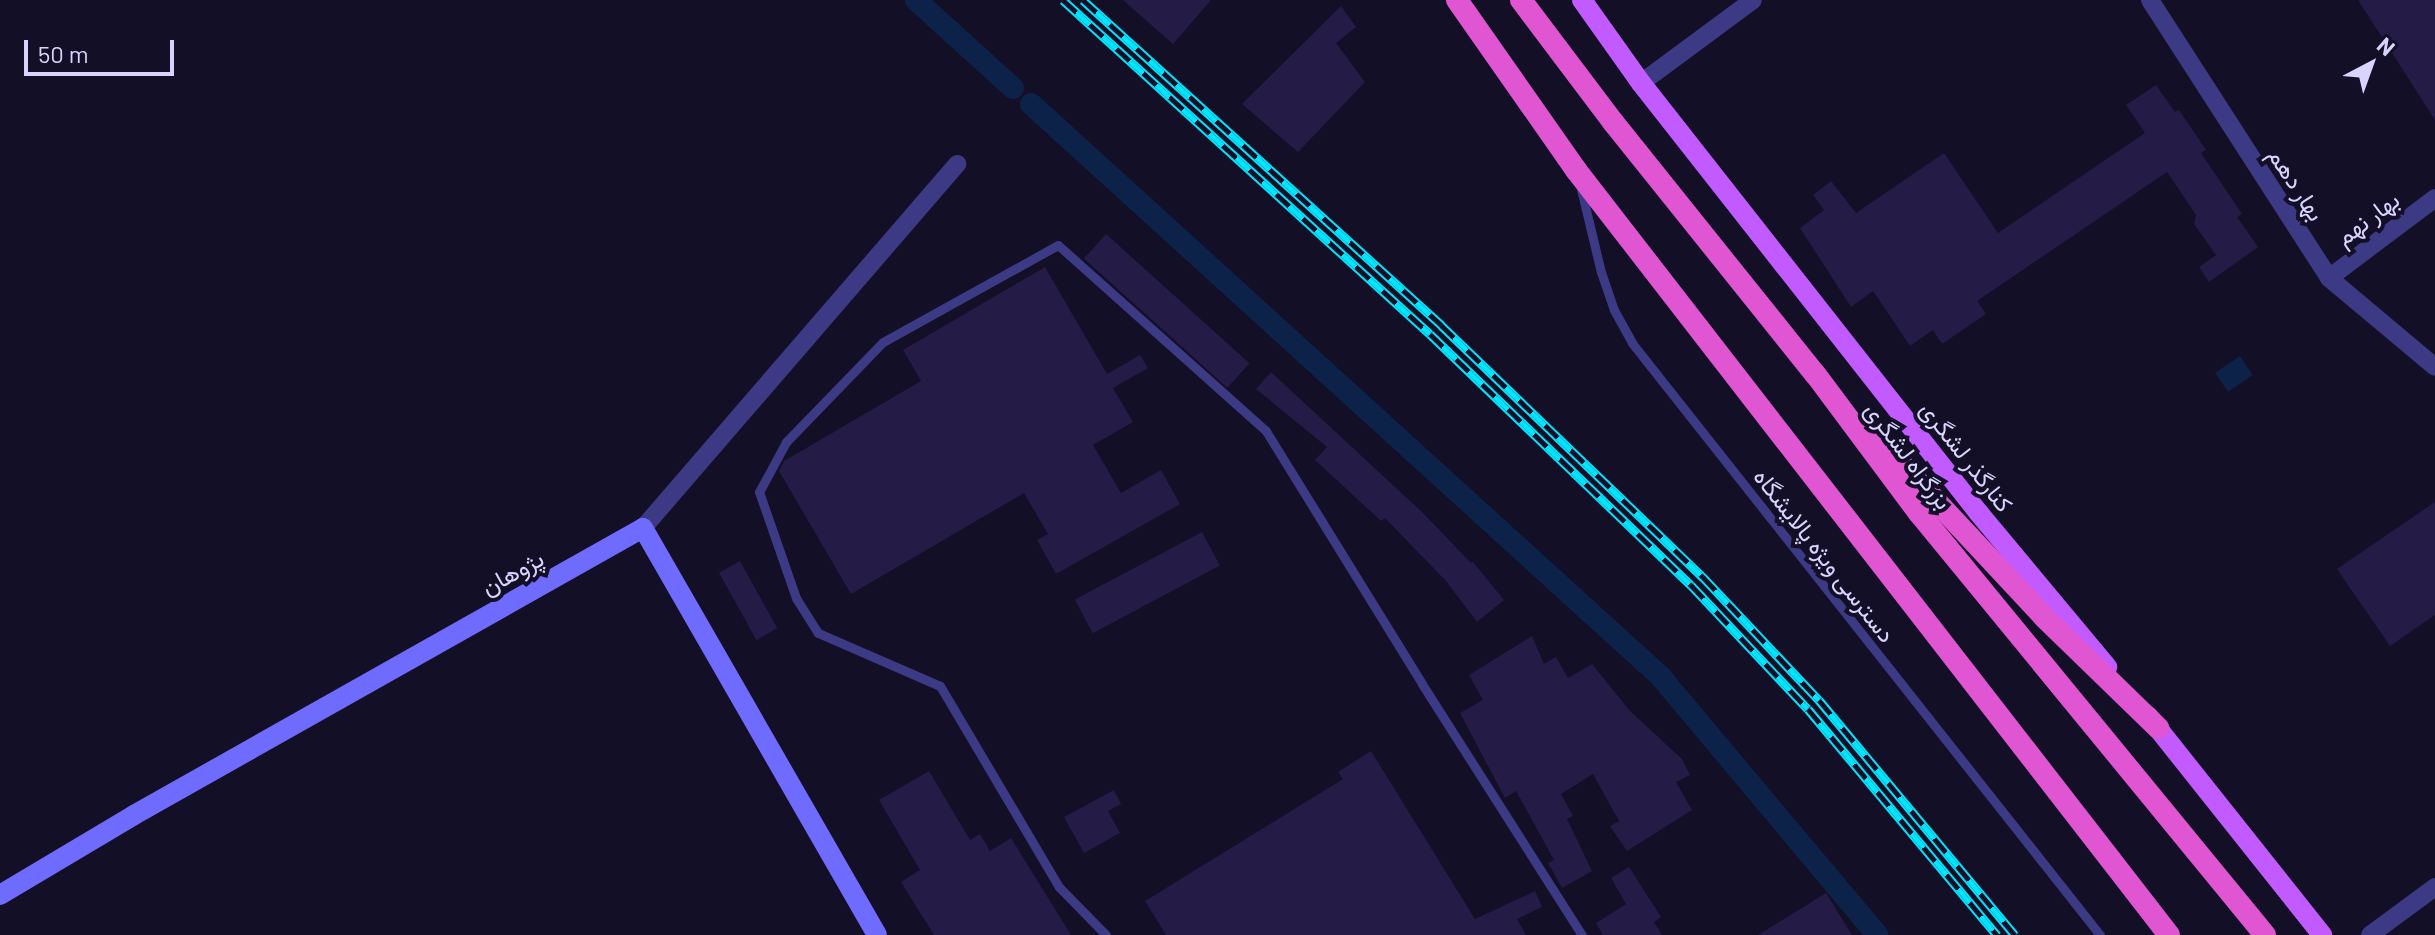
<!DOCTYPE html>
<meta charset="utf-8">
<style>
body{margin:0}
#map{position:relative;width:2435px;height:935px;overflow:hidden;background:#130f26;font-family:Barlow,Vazirmatn,sans-serif}
div>[style]{position:absolute}
.water>*{inset:0;background:#0c2248;transform-origin:0 0}
.canal>*{height:22px;margin:-11px;padding:0 11px;transform-origin:11px;border-radius:11px;background:#0c2248}
.building>*{inset:0;background:#241b47;transform-origin:0 0}
.service>*{height:9px;margin:-4.5px;padding:0 4.5px;transform-origin:4.5px;border-radius:4.5px;background:#3d3a85}
.minor>*{height:18px;margin:-9px;padding:0 9px;transform-origin:9px;border-radius:9px;background:#3d3a85}
.secondary>*{height:20px;margin:-10px;padding:0 10px;transform-origin:10px;border-radius:10px;background:#6f6bff}
.primary>*{height:20px;margin:-10px;padding:0 10px;transform-origin:10px;border-radius:10px;background:#c25bff}
.trunk>*{height:22px;margin:-11px;padding:0 11px;transform-origin:11px;border-radius:11px;background:#e055d1}
.rail>*{height:9px;margin-top:-4.5px;transform-origin:0;background:repeating-linear-gradient(90deg,#130f26 0 18px,#00e5ff 0 36px);box-sizing:border-box;border-block:2px solid #00e5ff}
span{translate:-50% -50%;white-space:nowrap;text-align:center;line-height:1.15;-webkit-text-stroke:8px #130f26;paint-order:stroke}
.street-label{font-size:24px;color:#d9d4ff}
.north{position:absolute;left:2331px;top:24px;width:80px;height:80px;-webkit-text-stroke:6px #130f26;paint-order:stroke;rotate:41deg;font-size:22px;font-weight:700;line-height:32px;text-align:center;color:#d9d4ff}
.north::after{content:'';display:block;margin:auto;width:28px;height:36px;background:#d9d4ff;clip-path:polygon(50% 0,100% 100%,50% 72%,0 100%)}
.scale{position:absolute;left:24px;top:40px;width:150px;height:36px;box-sizing:border-box;border:4px solid #d9d4ff;border-top:0;padding-left:10px;font-size:24px;line-height:28px;white-space:nowrap;color:#d9d4ff;-webkit-text-stroke:6px #130f26;paint-order:stroke}
</style>
<div id="map">
<div class="water">
<div style="left:2240px;top:356px;width:23px;height:30px;rotate:56deg"></div>
</div>
<div class="canal">
<div style="left:916px;top:0;width:131px;rotate:42.2deg"></div>
<div style="left:1031px;top:104px;width:850px;rotate:42.28deg"></div>
<div style="left:1660px;top:676px;width:338px;rotate:50deg"></div>
</div>
<div class="building">
<div style="clip-path:polygon(1123px 0,1211px 0,1173px 44px)"></div>
<div style="clip-path:polygon(2358px 0,2435px 0,2435px 120px)"></div>
<div style="clip-path:polygon(1341px 6px,1356px 27px,1336px 43px,1365px 82px,1298px 152px,1242px 104px)"></div>
<div style="clip-path:polygon(2156px 85px,2175px 112px,2179px 110px,2206px 150px,2201px 153px,2242px 214px,2237px 217px,2258px 247px,2209px 282px,2199px 267px,2216px 255px,2194px 224px,2196px 215px,2167px 172px,1977px 301px,1986px 314px,1942px 344px,1933px 330px,1910px 346px,1873px 291px,1851px 307px,1800px 228px,1824px 210px,1813px 195px,1831px 181px,1856px 213px,1944px 153px,1998px 233px,2145px 133px,2126px 105px)"></div>
<div style="left:1106px;top:234px;width:193px;height:33px;rotate:42deg"></div>
<div style="clip-path:polygon(1045px 267px,1107px 374px,1140px 355px,1148px 368px,1113px 388px,1133px 422px,1093px 445px,1121px 493px,1161px 470px,1180px 504px,1056px 574px,1037px 540px,1048px 534px,1024px 493px,851px 594px,779px 471px,784px 461px,921px 381px,903px 350px)"></div>
<div style="clip-path:polygon(1271px 372px,1423px 513px,1471px 563px,1473px 562px,1504px 600px,1477px 622px,1446px 581px,1385px 518px,1381px 521px,1315px 460px,1327px 447px,1256px 389px)"></div>
<div style="clip-path:polygon(2435px 502px,2435px 615px,2390px 646px,2337px 569px)"></div>
<div style="left:1202px;top:532px;width:38px;height:144px;rotate:62deg"></div>
<div style="left:740px;top:561px;width:77px;height:24px;rotate:61deg"></div>
<div style="clip-path:polygon(1532px 636px,1544px 664px,1556px 657px,1568px 678px,1592px 664px,1630px 711px,1682px 759px,1690px 775px,1676px 782px,1692px 810px,1627px 851px,1610px 826px,1619px 821px,1593px 774px,1561px 794px,1573px 816px,1567px 819px,1592px 871px,1562px 888px,1548px 863px,1554px 860px,1516px 791px,1505px 798px,1460px 713px,1483px 700px,1469px 675px)"></div>
<div style="clip-path:polygon(1371px 751px,1475px 919px,1535px 891px,1542px 907px,1517px 919px,1526px 935px,1166px 935px,1145px 901px,1343px 779px,1338px 772px)"></div>
<div style="clip-path:polygon(929px 771px,970px 840px,980px 834px,990px 851px,1011px 838px,1071px 935px,934px 935px,901px 882px,920px 870px,879px 800px)"></div>
<div style="clip-path:polygon(1114px 790px,1121px 804px,1108px 811px,1120px 833px,1084px 853px,1064px 817px)"></div>
<div style="clip-path:polygon(1629px 867px,1661px 917px,1654px 922px,1662px 935px,1603px 935px,1596px 923px,1626px 904px,1611px 878px)"></div>
<div style="clip-path:polygon(1826px 893px,1852px 935px,1758px 935px)"></div>
</div>
<div class="service">
<div style="left:1581px;top:189px;width:85px;rotate:76.5deg"></div>
<div style="left:1601px;top:272px;width:40px;rotate:71.1deg"></div>
<div style="left:1614px;top:310px;width:38px;rotate:61deg"></div>
<div style="left:1632px;top:343px;width:755px;rotate:51.67deg"></div>
<div style="left:1106px;top:935px;width:67px;rotate:-134.4deg"></div>
<div style="left:1059px;top:887px;width:234px;rotate:-120.6deg"></div>
<div style="left:940px;top:686px;width:133px;rotate:-156.5deg"></div>
<div style="left:818px;top:633px;width:41px;rotate:-122.2deg"></div>
<div style="left:796px;top:598px;width:112px;rotate:-109.2deg"></div>
<div style="left:759px;top:492px;width:57px;rotate:-61.6deg"></div>
<div style="left:786px;top:442px;width:139px;rotate:-45.9deg"></div>
<div style="left:883px;top:342px;width:200px;rotate:-29deg"></div>
<div style="left:1058px;top:245px;width:279px;rotate:41.8deg"></div>
<div style="left:1266px;top:431px;width:297px;rotate:58.3deg"></div>
<div style="left:1422px;top:684px;width:298px;rotate:57.5deg"></div>
</div>
<div class="minor">
<div style="left:2150px;top:0;width:331px;rotate:57.2deg"></div>
<div style="left:2329px;top:278px;width:138px;rotate:40deg"></div>
<div style="left:1641px;top:83px;width:139px;rotate:-36.5deg"></div>
<div style="left:2329px;top:278px;width:133px;rotate:-37deg"></div>
<div style="left:643px;top:528px;width:481px;rotate:-49.2deg"></div>
<div style="left:2370px;top:935px;width:81px;rotate:-36.4deg"></div>
</div>
<div class="secondary">
<div style="left:0;top:895px;width:156px;rotate:-30.8deg"></div>
<div style="left:134px;top:815px;width:584px;rotate:-29.42deg"></div>
<div style="left:643px;top:528px;width:469px;rotate:60.1deg"></div>
</div>
<div class="primary">
<div style="left:1582px;top:0;width:102px;rotate:54.6deg"></div>
<div style="left:1641px;top:83px;width:546px;rotate:51.85deg"></div>
<div style="left:1978px;top:512px;width:202px;rotate:50.2deg"></div>
<div style="left:2148px;top:716px;width:280px;rotate:51.5deg"></div>
</div>
<div class="trunk">
<div style="left:1457px;top:0;width:208px;rotate:55deg"></div>
<div style="left:1576px;top:170px;width:968px;rotate:52.22deg"></div>
<div style="left:1521px;top:0;width:153px;rotate:53deg"></div>
<div style="left:1613px;top:122px;width:324px;rotate:51.3deg"></div>
<div style="left:1816px;top:375px;width:172px;rotate:53.3deg"></div>
<div style="left:1919px;top:513px;width:546px;rotate:50.65deg"></div>
<div style="left:1880px;top:441px;width:242px;rotate:47deg"></div>
<div style="left:2045px;top:618px;width:158px;rotate:44.2deg"></div>
</div>
<div class="rail">
<div style="left:1063px;top:0;width:496px;rotate:42.3deg"></div>
<div style="left:1430px;top:334px;width:362px;rotate:43.9deg"></div>
<div style="left:1691px;top:585px;width:170px;rotate:46.7deg"></div>
<div style="left:1808px;top:709px;width:295px;rotate:50.1deg"></div>
<div style="left:1083px;top:0;width:484px;rotate:42.2deg"></div>
<div style="left:1441px;top:325px;width:364px;rotate:43.9deg"></div>
<div style="left:1703px;top:577px;width:169px;rotate:46.7deg"></div>
<div style="left:1819px;top:700px;width:306px;rotate:50.2deg"></div>
</div>
<div class="street-label">
<span style="left:2297px;top:184px;rotate:57deg">بهار دهم</span>
<span style="left:2367px;top:218px;rotate:-37deg">بهار نهم</span>
<span style="left:1909px;top:455px;rotate:53deg">بزرگراه لشگری</span>
<span style="left:1967px;top:456px;rotate:52deg">کنارگذر لشگری</span>
<span style="left:1825px;top:555px;rotate:52deg">دسترسی ویژه پالایشگاه</span>
<span style="left:512px;top:572px;rotate:-29deg">پژوهان</span>
</div>
<div class="north">N</div>
<div class="scale">50 m</div>
</div>
